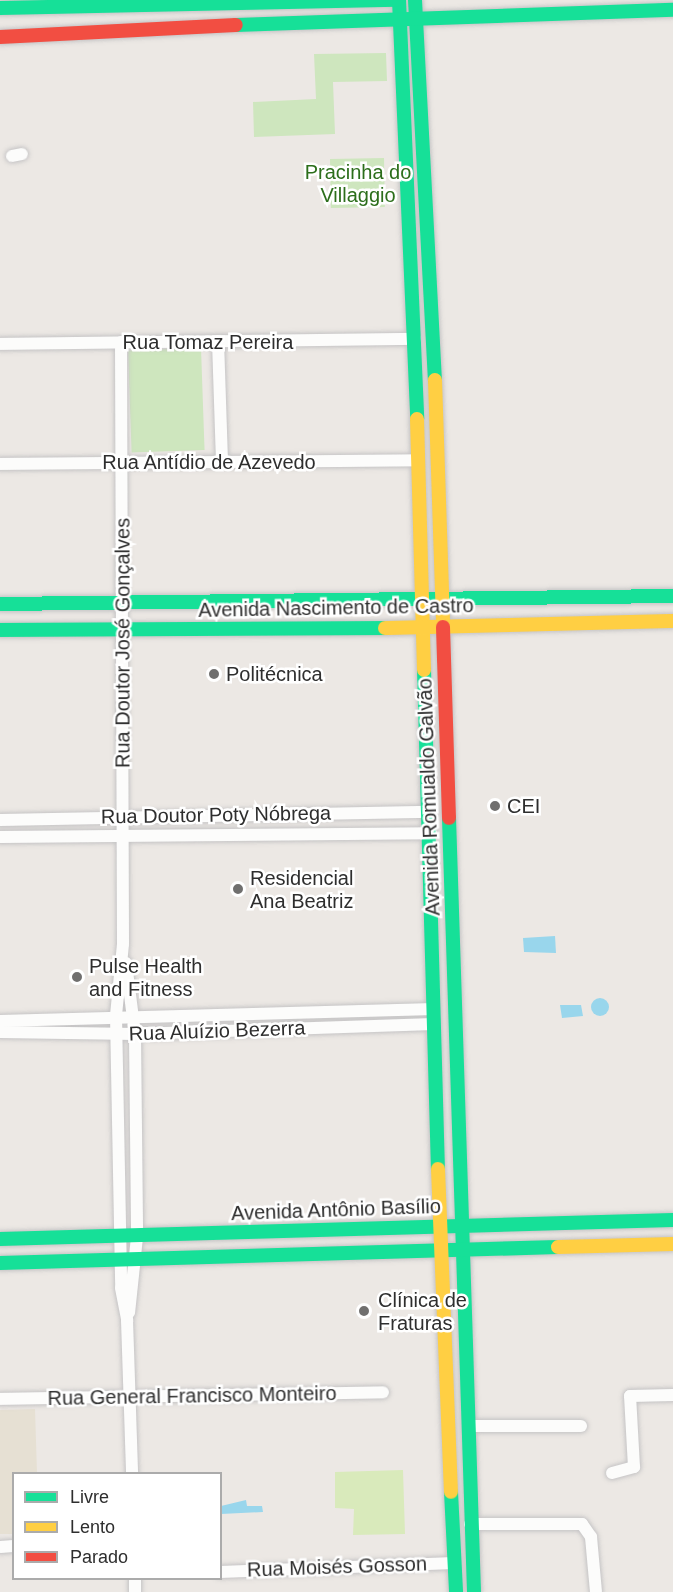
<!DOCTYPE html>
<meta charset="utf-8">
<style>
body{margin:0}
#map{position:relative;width:673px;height:1592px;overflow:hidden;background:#ece8e4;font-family:Helvetica,sans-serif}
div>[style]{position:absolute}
.education>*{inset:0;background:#e6e0d3}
.green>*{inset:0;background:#cee6be;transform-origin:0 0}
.pitch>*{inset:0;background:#d9eabb}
.water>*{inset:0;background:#99d6ec}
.round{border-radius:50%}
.roads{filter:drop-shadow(0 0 2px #c5c4c5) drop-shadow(0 0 2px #c5c4c5)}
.street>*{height:12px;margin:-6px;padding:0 6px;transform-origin:6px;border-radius:6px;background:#fcfcfb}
.fast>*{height:14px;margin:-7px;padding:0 7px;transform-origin:7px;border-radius:7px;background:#16e098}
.slow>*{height:14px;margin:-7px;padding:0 7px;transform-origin:7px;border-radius:7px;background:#ffcf43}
.jam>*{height:14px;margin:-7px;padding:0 7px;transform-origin:7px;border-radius:7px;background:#f24e42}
.dots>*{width:16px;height:16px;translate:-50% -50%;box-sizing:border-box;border:3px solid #fff;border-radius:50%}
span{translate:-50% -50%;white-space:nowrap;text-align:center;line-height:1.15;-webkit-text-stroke:5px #fff;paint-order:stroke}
.park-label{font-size:20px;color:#2c6e1b}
.street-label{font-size:20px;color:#2e2e2e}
.poi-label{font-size:20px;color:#2e2e2e}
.left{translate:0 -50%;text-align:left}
.legend{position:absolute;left:12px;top:1472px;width:210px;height:108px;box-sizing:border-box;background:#fff;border:2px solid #ababab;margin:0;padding:8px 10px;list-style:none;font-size:18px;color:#2e2e2e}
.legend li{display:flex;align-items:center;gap:12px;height:30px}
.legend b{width:30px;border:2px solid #ababab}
</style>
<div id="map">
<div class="education">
<div style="clip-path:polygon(35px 1409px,37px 1473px,14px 1474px,13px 1534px,0 1534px,0 1410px)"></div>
</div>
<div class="green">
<div style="clip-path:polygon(386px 53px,387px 81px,333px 82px,335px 134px,254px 137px,253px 102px,316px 99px,314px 54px)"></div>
<div style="left:384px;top:158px;width:49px;height:54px;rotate:89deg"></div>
<div style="left:201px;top:348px;width:102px;height:73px;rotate:88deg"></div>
</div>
<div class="pitch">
<div style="clip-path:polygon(403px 1470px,405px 1534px,353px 1535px,354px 1509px,335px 1508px,335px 1472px)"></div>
</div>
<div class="water">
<div style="clip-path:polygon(555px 936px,556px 953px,524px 952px,523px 938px)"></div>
<div class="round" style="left:591px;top:998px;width:18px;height:18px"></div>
<div style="clip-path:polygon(560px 1005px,581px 1005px,583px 1016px,562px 1018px)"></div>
<div style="clip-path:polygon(246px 1500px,247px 1506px,262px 1506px,263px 1512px,221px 1514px,221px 1506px)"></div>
</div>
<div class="roads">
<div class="street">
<div style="left:12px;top:156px;width:10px;rotate:-11deg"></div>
<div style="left:218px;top:341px;width:120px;rotate:88.1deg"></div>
<div style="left:121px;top:342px;width:602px;rotate:89.81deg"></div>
<div style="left:123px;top:944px;width:72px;rotate:95.6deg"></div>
<div style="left:116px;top:1016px;width:272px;rotate:88.9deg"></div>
<div style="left:121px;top:1288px;width:33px;rotate:79deg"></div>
<div style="left:127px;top:1320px;width:154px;rotate:88.1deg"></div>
<div style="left:0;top:344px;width:415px;rotate:-0.7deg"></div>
<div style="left:0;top:464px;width:418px;rotate:-0.5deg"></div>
<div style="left:0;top:820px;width:431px;rotate:-1.1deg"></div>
<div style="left:0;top:837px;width:431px;rotate:-0.5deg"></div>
<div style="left:126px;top:963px;width:72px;rotate:82.8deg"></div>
<div style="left:135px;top:1034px;width:203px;rotate:89.4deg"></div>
<div style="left:137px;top:1237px;width:76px;rotate:96deg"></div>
<div style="left:0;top:1021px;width:434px;rotate:-1.6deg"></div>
<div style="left:0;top:1032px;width:135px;rotate:0.8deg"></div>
<div style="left:135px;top:1034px;width:299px;rotate:-1.9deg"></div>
<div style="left:0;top:1399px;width:383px;rotate:-1deg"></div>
<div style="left:468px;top:1426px;width:113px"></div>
<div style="left:612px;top:1473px;width:23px;rotate:-15deg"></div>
<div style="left:634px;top:1467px;width:71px;rotate:-93.2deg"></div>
<div style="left:630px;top:1396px;width:43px;rotate:-1.3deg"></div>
<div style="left:470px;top:1524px;width:112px"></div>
<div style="left:582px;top:1524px;width:16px;rotate:55deg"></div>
<div style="left:591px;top:1537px;width:55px;rotate:84.8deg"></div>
<div style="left:0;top:1547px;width:14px;rotate:-4deg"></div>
<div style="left:220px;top:1572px;width:234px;rotate:-2.2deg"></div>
<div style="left:135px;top:1578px;width:14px;rotate:90deg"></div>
</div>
<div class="fast">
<div style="left:399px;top:0;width:419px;rotate:87.5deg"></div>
<div style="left:415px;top:0;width:381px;rotate:87deg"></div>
<div style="left:0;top:8px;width:396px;rotate:-1.2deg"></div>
<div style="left:236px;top:25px;width:437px;rotate:-2deg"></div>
<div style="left:0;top:604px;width:673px;rotate:-0.68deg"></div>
<div style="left:0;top:630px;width:385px;rotate:-0.3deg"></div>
<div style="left:424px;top:670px;width:499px;rotate:88.4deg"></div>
<div style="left:449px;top:818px;width:774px;rotate:88.15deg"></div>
<div style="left:0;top:1239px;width:673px;rotate:-1.62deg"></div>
<div style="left:0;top:1263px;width:558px;rotate:-1.64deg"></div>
<div style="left:451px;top:1492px;width:100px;rotate:87.1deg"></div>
</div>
<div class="slow">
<div style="left:435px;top:380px;width:247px;rotate:88.1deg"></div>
<div style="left:417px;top:419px;width:251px;rotate:88.4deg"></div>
<div style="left:385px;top:628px;width:288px;rotate:-1.4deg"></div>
<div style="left:438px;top:1169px;width:323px;rotate:87.7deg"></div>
<div style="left:558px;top:1247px;width:115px;rotate:-1.5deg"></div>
</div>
<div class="jam">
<div style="left:0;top:37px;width:236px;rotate:-2.9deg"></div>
<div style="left:443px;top:627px;width:191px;rotate:88.2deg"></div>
</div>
</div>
<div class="dots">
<div style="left:214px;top:674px;background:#706f6e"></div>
<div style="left:495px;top:806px;background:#706f6e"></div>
<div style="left:238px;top:889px;background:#706f6e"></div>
<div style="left:77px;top:977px;background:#706f6e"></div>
<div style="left:364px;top:1311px;background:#706f6e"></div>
</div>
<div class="park-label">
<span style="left:358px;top:184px">Pracinha do<br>Villaggio</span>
</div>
<div class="street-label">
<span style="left:208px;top:342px">Rua Tomaz Pereira</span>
<span style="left:209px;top:462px">Rua Antídio de Azevedo</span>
<span style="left:336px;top:608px;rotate:-1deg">Avenida Nascimento de Castro</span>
<span style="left:123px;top:643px;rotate:-90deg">Rua Doutor José Gonçalves</span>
<span style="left:429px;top:797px;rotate:-92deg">Avenida Romualdo Galvão</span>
<span style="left:216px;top:815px;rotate:-1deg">Rua Doutor Poty Nóbrega</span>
<span style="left:217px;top:1031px;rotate:-2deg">Rua Aluízio Bezerra</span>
<span style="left:336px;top:1210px;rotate:-2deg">Avenida Antônio Basílio</span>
<span style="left:192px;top:1396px;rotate:-1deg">Rua General Francisco Monteiro</span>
<span style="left:337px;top:1567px;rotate:-2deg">Rua Moisés Gosson</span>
</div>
<div class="poi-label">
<span class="left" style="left:226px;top:674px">Politécnica</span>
<span class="left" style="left:507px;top:806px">CEI</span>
<span class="left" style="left:250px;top:890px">Residencial<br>Ana Beatriz</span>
<span class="left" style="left:89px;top:978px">Pulse Health<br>and Fitness</span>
<span class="left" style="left:378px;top:1312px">Clínica de<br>Fraturas</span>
</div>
<ul class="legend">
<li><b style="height:8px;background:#16e098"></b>Livre</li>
<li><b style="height:8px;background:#ffcf43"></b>Lento</li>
<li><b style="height:8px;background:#f24e42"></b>Parado</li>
</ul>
</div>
